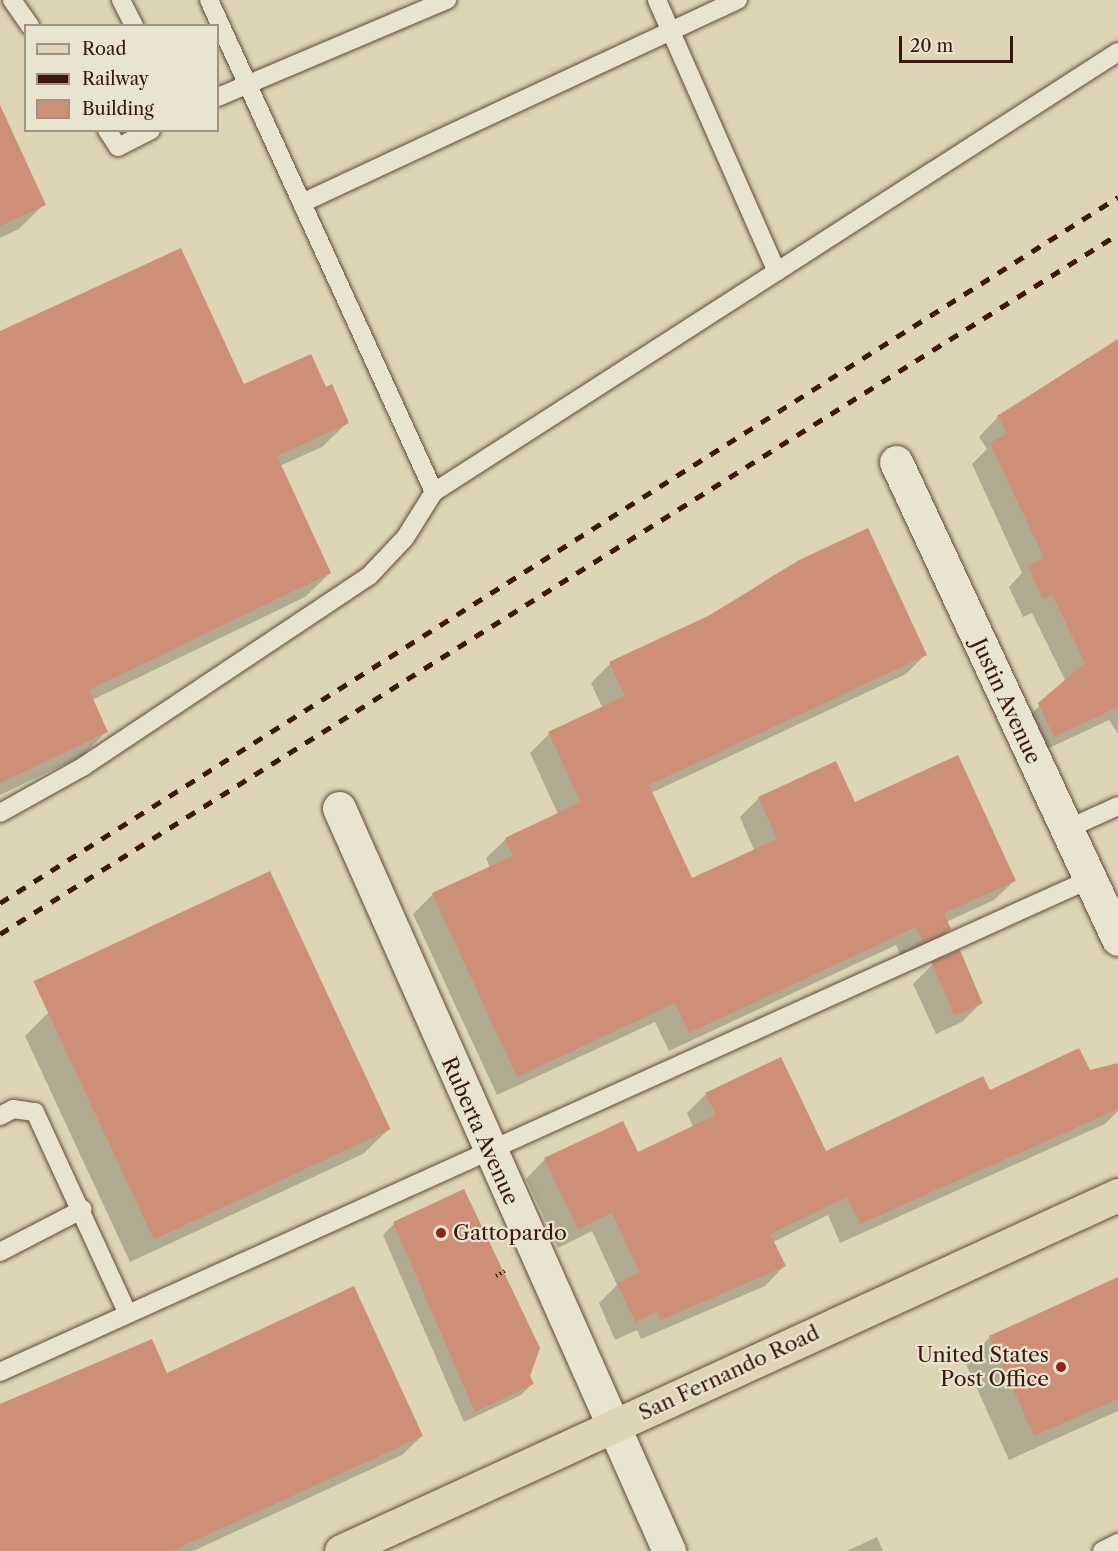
<!DOCTYPE html>
<style>
body{margin:0}
#map{position:relative;width:1118px;height:1551px;overflow:hidden;background:#ddd5b6;font-family:"Libre Caslon Text",serif}
div>[style]{position:absolute}
.shadow>*{inset:0;background:#0003}
.building>*{inset:0;background:#cd9077;transform-origin:0 0}
.path>*{height:4px;margin-top:-2px;transform-origin:0;background:repeating-linear-gradient(90deg,#3b180b 0 1.5px,transparent 0 4.5px)}
.roads{filter:drop-shadow(0 0 2px #644736) drop-shadow(0 0 2px #644736)}
.lane>*{height:18px;margin:-9px;padding:0 9px;transform-origin:9px;border-radius:9px;background:#e9e4d0}
.street>*{height:33px;margin:-16.5px;padding:0 16.5px;transform-origin:16.5px;border-radius:16.5px;background:#e9e4d0}
.primary>*{height:33px;margin:-16.5px;padding:0 16.5px;transform-origin:16.5px;border-radius:16.5px;background:#ddd5b6}
.rail>*{height:4.5px;margin-top:-2.25px;transform-origin:0;background:repeating-linear-gradient(90deg,#3b180b 0 10px,transparent 0 20px)}
.dots>*{width:16px;height:16px;translate:-50% -50%;box-sizing:border-box;border:3px solid #e9e4d0;border-radius:50%}
span{translate:-50% -50%;white-space:nowrap;text-align:center;line-height:1.15;-webkit-text-stroke:4.5px #e9e4d0;paint-order:stroke}
.street-label{font-size:21px;color:#3b180b}
.poi-label{font-size:21px;color:#3b180b}
.left{translate:0 -50%;text-align:left}
.right{translate:-100% -50%;text-align:right}
.legend{position:absolute;left:24px;top:24px;width:195px;height:108px;box-sizing:border-box;background:#e9e4d0;border:2px solid #a39281;margin:0;padding:8px 10px;list-style:none;font-size:18px;color:#3b180b}
.legend li{display:flex;align-items:center;gap:12px;height:30px}
.legend b{width:30px;border:2px solid #a39281}
.scale{position:absolute;left:899px;top:36px;width:114px;height:27px;box-sizing:border-box;border:3px solid #3b180b;border-top:0;padding-left:8px;font-size:18px;line-height:21px;white-space:nowrap;color:#3b180b;-webkit-text-stroke:4px #e9e4d0;paint-order:stroke}
</style>
<div id="map">
<div class="shadow">
<div style="clip-path:polygon(0 109px,44px 204px,19px 229px,0 238px)"></div>
<div style="clip-path:polygon(0 333px,243px 386px,325px 389px,347px 423px,322px 447px,280px 466px,330px 573px,305px 597px,92px 700px,106px 732px,82px 756px,0 795px)"></div>
<div style="clip-path:polygon(1118px 341px,1118px 734px,1109px 720px,1034px 755px,1020px 724px,1066px 682px,1032px 613px,1023px 617px,1009px 587px,1022px 573px,972px 464px,987px 449px,979px 437px,998px 417px)"></div>
<div style="clip-path:polygon(925px 655px,906px 674px,651px 793px,692px 880px,754px 850px,740px 817px,759px 798px,854px 804px,1014px 881px,994px 900px,946px 922px,950px 929px,930px 949px,903px 961px,896px 945px,669px 1051px,655px 1022px,497px 1095px,413px 914px,433px 894px,490px 868px,486px 858px,506px 839px,558px 814px,530px 753px,549px 734px,603px 709px,591px 683px,610px 664px)"></div>
<div style="clip-path:polygon(933px 964px,982px 1002px,962px 1022px,936px 1034px,913px 984px)"></div>
<div style="clip-path:polygon(50px 1011px,388px 1130px,363px 1154px,130px 1262px,25px 1036px)"></div>
<div style="clip-path:polygon(1118px 1065px,1118px 1111px,1105px 1124px,840px 1243px,828px 1215px,773px 1242px,784px 1266px,765px 1286px,641px 1339px,637px 1330px,615px 1340px,599px 1303px,617px 1285px,592px 1231px,558px 1248px,526px 1179px,545px 1159px,637px 1154px,693px 1127px,687px 1113px,706px 1094px,825px 1153px,989px 1092px)"></div>
<div style="clip-path:polygon(394px 1224px,528px 1376px,532px 1384px,521px 1395px,464px 1422px,383px 1235px)"></div>
<div style="clip-path:polygon(1118px 1279px,1118px 1411px,1009px 1460px,965px 1362px,990px 1337px)"></div>
<div style="clip-path:polygon(166px 1375px,422px 1436px,402px 1455px,193px 1551px,0 1551px,0 1407px)"></div>
<div style="clip-path:polygon(877px 1537px,883px 1551px,847px 1551px)"></div>
</div>
<div class="building">
<div style="clip-path:polygon(0 105px,46px 205px,0 226px)"></div>
<div style="clip-path:polygon(181px 248px,244px 384px,311px 354px,326px 387px,332px 384px,349px 423px,277px 456px,331px 573px,89px 690px,108px 732px,0 783px,0 331px)"></div>
<div style="clip-path:polygon(1118px 339px,1118px 707px,1054px 737px,1038px 703px,1085px 663px,1052px 594px,1043px 599px,1028px 566px,1044px 558px,990px 443px,1008px 433px,997px 416px)"></div>
<div style="clip-path:polygon(868px 528px,927px 655px,649px 785px,692px 878px,777px 839px,758px 797px,836px 761px,855px 802px,958px 755px,1016px 881px,944px 913px,951px 929px,923px 942px,916px 927px,689px 1033px,675px 1003px,517px 1077px,432px 893px,513px 856px,505px 838px,581px 802px,548px 732px,625px 696px,609px 662px,710px 615px,799px 560px)"></div>
<div style="left:270px;top:871px;width:285px;height:261px;rotate:65deg"></div>
<div style="left:960px;top:950px;width:58px;height:31px;rotate:67deg"></div>
<div style="clip-path:polygon(1079px 1048px,1090px 1070px,1118px 1063px,1118px 1109px,860px 1224px,847px 1197px,770px 1234px,786px 1266px,661px 1320px,657px 1311px,635px 1322px,617px 1283px,640px 1273px,612px 1213px,578px 1229px,544px 1158px,623px 1121px,638px 1152px,716px 1115px,705px 1093px,781px 1057px,826px 1151px,983px 1076px,990px 1090px)"></div>
<div style="clip-path:polygon(464px 1189px,540px 1348px,530px 1376px,534px 1384px,475px 1412px,393px 1222px)"></div>
<div style="clip-path:polygon(1118px 1277px,1118px 1399px,1034px 1436px,989px 1336px)"></div>
<div style="clip-path:polygon(354px 1286px,423px 1436px,172px 1551px,0 1551px,0 1404px,152px 1339px,167px 1373px)"></div>
</div>
<div class="path">
<div style="left:496px;top:1276px;width:10px;rotate:-29deg"></div>
</div>
<div class="roads">
<div class="lane">
<div style="left:12px;top:0;width:32px;rotate:55deg"></div>
<div style="left:121px;top:0;width:29px;rotate:63deg"></div>
<div style="left:209px;top:0;width:541px;rotate:65.42deg"></div>
<div style="left:434px;top:492px;width:813px;rotate:-32.75deg"></div>
<div style="left:657px;top:0;width:297px;rotate:66.2deg"></div>
<div style="left:218px;top:97px;width:249px;rotate:-23deg"></div>
<div style="left:107px;top:130px;width:20px;rotate:57deg"></div>
<div style="left:118px;top:147px;width:37px;rotate:-27deg"></div>
<div style="left:302px;top:203px;width:481px;rotate:-25deg"></div>
<div style="left:0;top:813px;width:96px;rotate:-29.2deg"></div>
<div style="left:84px;top:766px;width:343px;rotate:-33.7deg"></div>
<div style="left:369px;top:576px;width:52px;rotate:-46.5deg"></div>
<div style="left:405px;top:538px;width:54px;rotate:-57.8deg"></div>
<div style="left:1065px;top:830px;width:58px;rotate:-24.4deg"></div>
<div style="left:0;top:1116px;width:15px;rotate:-28deg"></div>
<div style="left:13px;top:1109px;width:22px;rotate:8deg"></div>
<div style="left:35px;top:1112px;width:222px;rotate:65.3deg"></div>
<div style="left:0;top:1252px;width:93px;rotate:-27.4deg"></div>
<div style="left:0;top:1372px;width:1194px;rotate:-24.33deg"></div>
<div style="left:1102px;top:1551px;width:18px;rotate:-27deg"></div>
</div>
<div class="street">
<div style="left:896px;top:462px;width:526px;rotate:65.04deg"></div>
<div style="left:339px;top:808px;width:813px;rotate:66.05deg"></div>
</div>
<div class="primary">
<div style="left:341px;top:1551px;width:855px;rotate:-24.62deg"></div>
</div>
</div>
<div class="rail">
<div style="left:0;top:903px;width:1322px;rotate:-32.27deg"></div>
<div style="left:0;top:934px;width:1319px;rotate:-32.05deg"></div>
</div>
<div class="dots">
<div style="left:441px;top:1233px;background:#8f2418"></div>
<div style="left:1061px;top:1367px;background:#8f2418"></div>
</div>
<div class="street-label">
<span style="left:1006px;top:701px;rotate:65deg">Justin Avenue</span>
<span style="left:480px;top:1131px;rotate:66deg">Ruberta Avenue</span>
<span style="left:729px;top:1373px;rotate:-25deg">San Fernando Road</span>
</div>
<div class="poi-label">
<span class="left" style="left:453px;top:1233px">Gattopardo</span>
<span class="right" style="left:1049px;top:1367px">United States<br>Post Office</span>
</div>
<ul class="legend">
<li><b style="height:8px;background:#ddd5b6"></b>Road</li>
<li><b style="height:8px;background:#3b180b"></b>Railway</li>
<li><b style="height:16px;background:#cd9077"></b>Building</li>
</ul>
<div class="scale">20 m</div>
</div>
